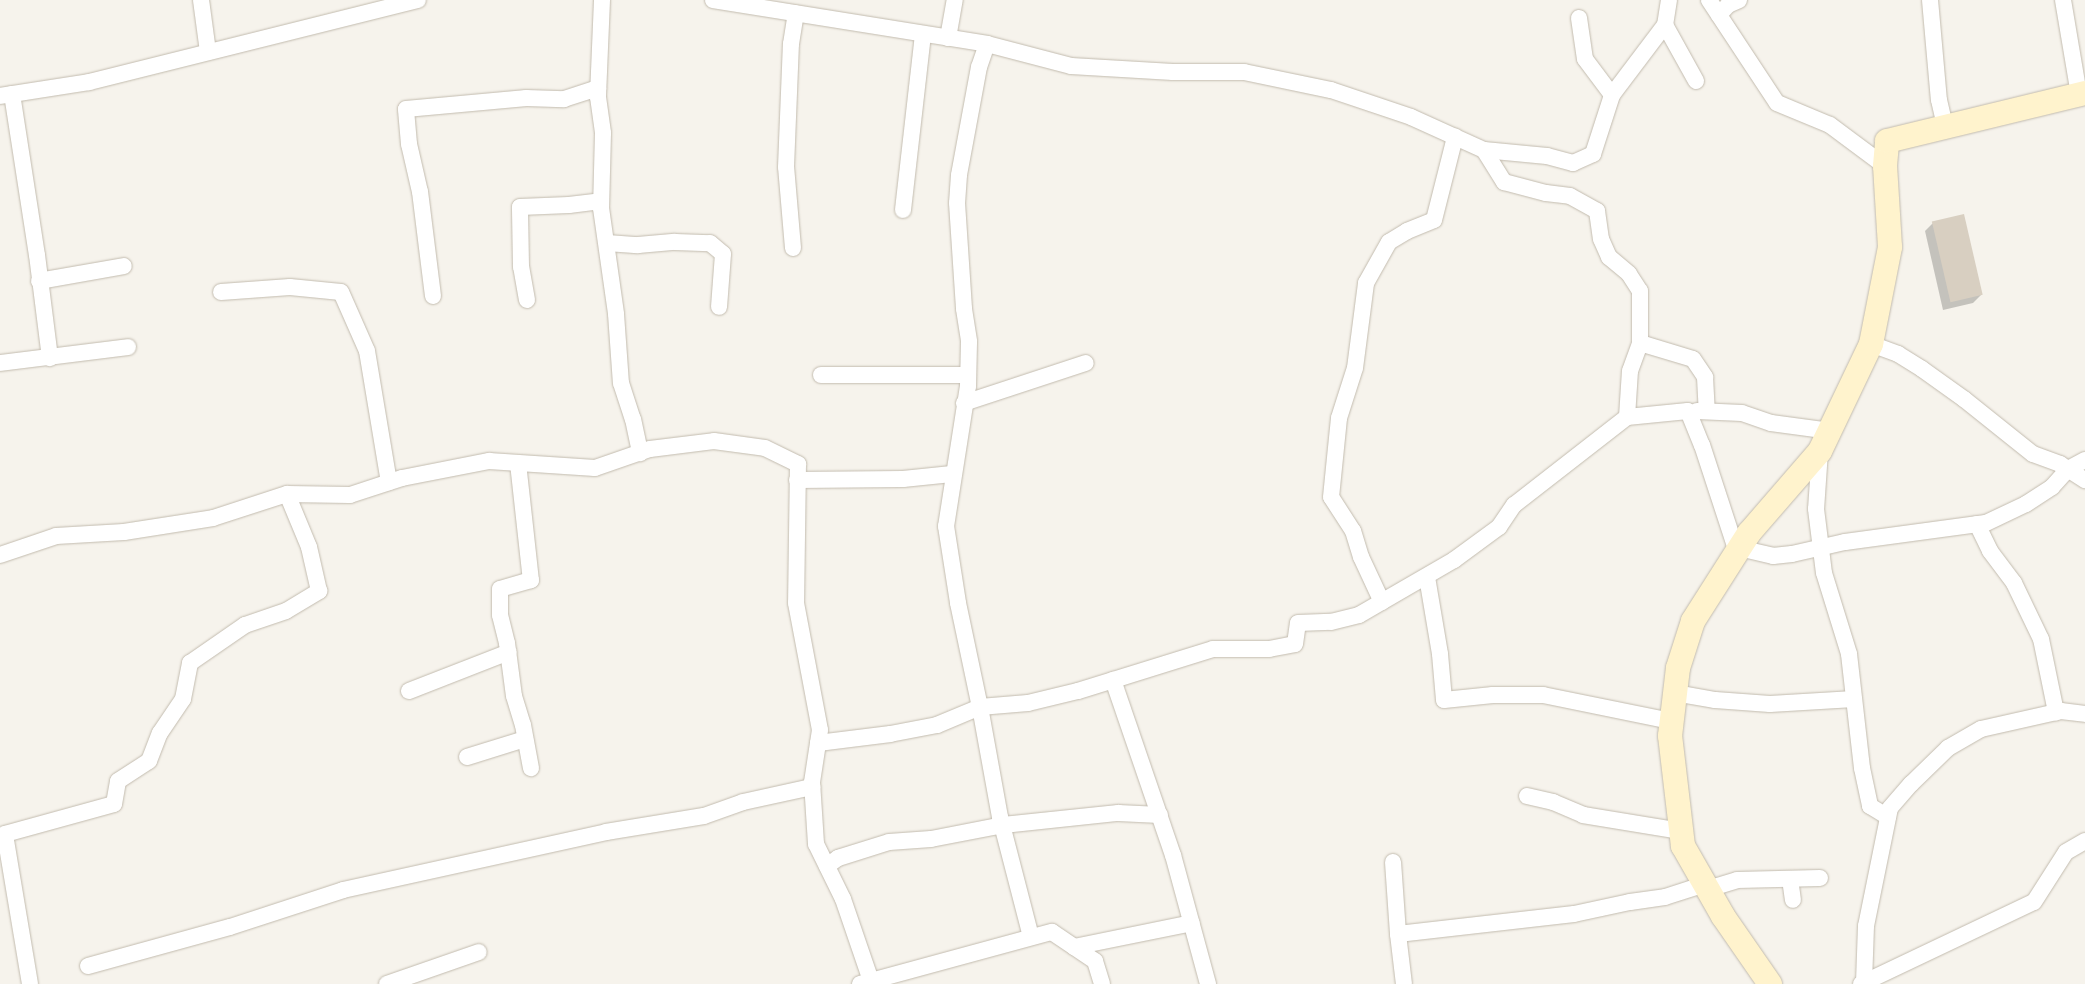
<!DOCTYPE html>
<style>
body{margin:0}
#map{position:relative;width:2085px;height:984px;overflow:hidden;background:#f6f3ec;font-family:"Varela Round",sans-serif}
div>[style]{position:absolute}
.shadow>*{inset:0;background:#0003}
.building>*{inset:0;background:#d8cfc1;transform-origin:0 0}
.roads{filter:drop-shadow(0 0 1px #c2bbae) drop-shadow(0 0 1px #c2bbae)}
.street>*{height:16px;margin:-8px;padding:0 8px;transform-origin:8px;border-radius:8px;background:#fff}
.secondary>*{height:24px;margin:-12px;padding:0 12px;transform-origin:12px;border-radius:12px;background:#fff3cd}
span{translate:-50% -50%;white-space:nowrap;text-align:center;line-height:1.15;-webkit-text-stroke:4.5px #fff;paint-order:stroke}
</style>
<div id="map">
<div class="shadow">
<div style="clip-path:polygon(1933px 223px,1981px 295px,1973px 303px,1943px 310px,1925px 231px)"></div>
</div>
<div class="building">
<div style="left:1964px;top:214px;width:83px;height:33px;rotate:77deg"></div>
</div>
<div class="roads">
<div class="street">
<div style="left:201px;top:0;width:52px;rotate:82.3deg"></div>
<div style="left:602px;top:0;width:97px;rotate:92.4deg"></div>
<div style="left:598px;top:97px;width:36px;rotate:82deg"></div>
<div style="left:603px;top:133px;width:75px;rotate:91.5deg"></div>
<div style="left:601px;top:208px;width:107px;rotate:81.9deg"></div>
<div style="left:616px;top:314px;width:69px;rotate:85.9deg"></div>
<div style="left:621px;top:383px;width:38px;rotate:72deg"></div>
<div style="left:633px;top:419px;width:35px;rotate:78deg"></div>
<div style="left:713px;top:0;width:278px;rotate:9.1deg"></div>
<div style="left:987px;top:44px;width:24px;rotate:109deg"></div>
<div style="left:979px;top:67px;width:110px;rotate:100.5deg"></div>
<div style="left:959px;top:175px;width:28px;rotate:94deg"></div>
<div style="left:957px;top:203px;width:106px;rotate:86.2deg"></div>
<div style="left:964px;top:309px;width:33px;rotate:81deg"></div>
<div style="left:969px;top:342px;width:44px;rotate:91.3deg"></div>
<div style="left:968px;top:386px;width:142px;rotate:98.9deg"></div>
<div style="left:946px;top:526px;width:78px;rotate:81.1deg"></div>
<div style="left:958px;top:603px;width:106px;rotate:78.1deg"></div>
<div style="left:980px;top:707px;width:112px;rotate:79.7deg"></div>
<div style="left:1000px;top:817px;width:124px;rotate:75.5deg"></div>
<div style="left:1669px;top:0;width:25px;rotate:99deg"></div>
<div style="left:1665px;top:25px;width:64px;rotate:61deg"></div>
<div style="left:1709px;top:0;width:123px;rotate:56.6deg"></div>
<div style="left:1777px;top:103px;width:57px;rotate:22.5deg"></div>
<div style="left:1830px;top:125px;width:69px;rotate:36.7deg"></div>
<div style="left:1930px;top:0;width:100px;rotate:84.9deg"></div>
<div style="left:1939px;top:100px;width:28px;rotate:77deg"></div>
<div style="left:2063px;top:0;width:96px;rotate:80.4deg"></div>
<div style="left:1719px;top:15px;width:13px;rotate:-48deg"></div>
<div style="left:1728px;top:5px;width:12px;rotate:-24deg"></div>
<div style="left:1579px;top:18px;width:41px;rotate:81.7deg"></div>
<div style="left:1585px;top:59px;width:45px;rotate:53.1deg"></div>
<div style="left:948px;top:38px;width:39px;rotate:-80deg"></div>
<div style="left:987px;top:44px;width:87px;rotate:14.7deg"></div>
<div style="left:1071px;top:66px;width:102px;rotate:3.4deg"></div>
<div style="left:1173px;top:72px;width:71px"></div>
<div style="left:1244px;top:72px;width:89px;rotate:11.7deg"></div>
<div style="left:1331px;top:90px;width:84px;rotate:18.6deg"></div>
<div style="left:1411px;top:117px;width:80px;rotate:24.3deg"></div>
<div style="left:1484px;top:150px;width:63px;rotate:5.4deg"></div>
<div style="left:1547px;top:156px;width:27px;rotate:15deg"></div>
<div style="left:1573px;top:163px;width:22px;rotate:-24deg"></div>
<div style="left:1593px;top:154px;width:62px;rotate:-72.1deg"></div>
<div style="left:1612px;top:95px;width:88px;rotate:-52.9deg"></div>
<div style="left:12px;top:94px;width:163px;rotate:81.2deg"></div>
<div style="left:37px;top:255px;width:104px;rotate:82.8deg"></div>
<div style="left:0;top:96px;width:90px;rotate:-8.9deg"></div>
<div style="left:89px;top:82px;width:339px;rotate:-14deg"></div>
<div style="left:1484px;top:150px;width:38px;rotate:58deg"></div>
<div style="left:1504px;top:182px;width:43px;rotate:14.7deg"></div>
<div style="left:1546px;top:193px;width:24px;rotate:7deg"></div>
<div style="left:1570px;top:196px;width:31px;rotate:29deg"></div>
<div style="left:1597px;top:211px;width:28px;rotate:82deg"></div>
<div style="left:1601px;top:239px;width:20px;rotate:66deg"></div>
<div style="left:1609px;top:257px;width:26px;rotate:40deg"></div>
<div style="left:1629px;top:274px;width:20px;rotate:57deg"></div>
<div style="left:1640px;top:291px;width:52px;rotate:90deg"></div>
<div style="left:1640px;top:343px;width:55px;rotate:16.8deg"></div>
<div style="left:1693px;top:359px;width:22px;rotate:56deg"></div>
<div style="left:1705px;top:377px;width:33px;rotate:87deg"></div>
<div style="left:903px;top:210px;width:177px;rotate:-83.5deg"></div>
<div style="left:607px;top:243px;width:31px;rotate:4deg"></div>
<div style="left:638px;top:245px;width:37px;rotate:-5deg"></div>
<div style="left:675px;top:242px;width:35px;rotate:2deg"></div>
<div style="left:710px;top:243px;width:17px;rotate:40deg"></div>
<div style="left:723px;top:254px;width:53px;rotate:94.3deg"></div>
<div style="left:793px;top:248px;width:81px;rotate:-94.9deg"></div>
<div style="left:786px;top:167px;width:123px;rotate:-87.7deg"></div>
<div style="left:791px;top:44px;width:31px;rotate:-81deg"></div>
<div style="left:39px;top:281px;width:86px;rotate:-10deg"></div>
<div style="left:221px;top:292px;width:69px;rotate:-4.1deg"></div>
<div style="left:290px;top:287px;width:51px;rotate:5.6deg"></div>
<div style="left:341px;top:292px;width:64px;rotate:66.2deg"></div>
<div style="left:367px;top:351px;width:133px;rotate:80.5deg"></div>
<div style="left:433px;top:296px;width:105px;rotate:-97.1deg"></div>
<div style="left:420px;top:192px;width:49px;rotate:-102.9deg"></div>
<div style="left:409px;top:144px;width:35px;rotate:-95deg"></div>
<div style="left:406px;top:109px;width:121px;rotate:-5.2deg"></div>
<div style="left:526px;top:98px;width:38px;rotate:2deg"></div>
<div style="left:564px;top:99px;width:36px;rotate:-18deg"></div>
<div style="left:527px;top:300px;width:34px;rotate:-100deg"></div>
<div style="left:521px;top:267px;width:60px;rotate:-91deg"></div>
<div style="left:520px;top:207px;width:49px;rotate:-2.3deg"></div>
<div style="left:569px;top:205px;width:32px;rotate:-7deg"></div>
<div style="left:1871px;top:344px;width:29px;rotate:20deg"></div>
<div style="left:1898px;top:354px;width:28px;rotate:32deg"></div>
<div style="left:1922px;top:369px;width:52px;rotate:35.5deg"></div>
<div style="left:1964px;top:399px;width:88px;rotate:38.6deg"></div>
<div style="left:2033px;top:454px;width:29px;rotate:20deg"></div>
<div style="left:2060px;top:464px;width:30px;rotate:33deg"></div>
<div style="left:0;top:363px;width:129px;rotate:-7.1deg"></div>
<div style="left:821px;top:375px;width:147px"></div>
<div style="left:964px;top:403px;width:128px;rotate:-18.2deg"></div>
<div style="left:1697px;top:411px;width:45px;rotate:2.5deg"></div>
<div style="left:1742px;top:413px;width:31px;rotate:19deg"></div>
<div style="left:1771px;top:423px;width:60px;rotate:7.7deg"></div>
<div style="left:1627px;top:417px;width:46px;rotate:-86.3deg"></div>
<div style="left:1630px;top:371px;width:30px;rotate:-70deg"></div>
<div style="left:1820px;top:451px;width:58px;rotate:93.9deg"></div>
<div style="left:1816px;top:509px;width:64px;rotate:82.9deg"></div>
<div style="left:1824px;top:573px;width:85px;rotate:72.8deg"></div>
<div style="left:1849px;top:654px;width:115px;rotate:83.5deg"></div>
<div style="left:1862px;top:768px;width:39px;rotate:78deg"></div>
<div style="left:1870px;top:806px;width:21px;rotate:31deg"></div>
<div style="left:518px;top:463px;width:118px;rotate:83.7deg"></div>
<div style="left:531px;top:580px;width:32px;rotate:164deg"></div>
<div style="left:500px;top:589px;width:26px;rotate:90deg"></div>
<div style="left:500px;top:615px;width:29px;rotate:76deg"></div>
<div style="left:507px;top:643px;width:53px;rotate:82.5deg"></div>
<div style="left:514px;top:696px;width:30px;rotate:73deg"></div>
<div style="left:523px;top:725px;width:44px;rotate:79.5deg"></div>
<div style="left:797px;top:480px;width:106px;rotate:-0.5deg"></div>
<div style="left:903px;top:479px;width:49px;rotate:-5.8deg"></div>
<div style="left:1977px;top:524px;width:30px;rotate:64deg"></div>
<div style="left:1990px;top:551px;width:40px;rotate:53deg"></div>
<div style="left:2014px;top:583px;width:62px;rotate:64.3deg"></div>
<div style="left:2041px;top:639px;width:75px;rotate:78.4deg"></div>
<div style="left:1739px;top:548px;width:35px;rotate:13deg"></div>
<div style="left:1773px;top:556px;width:19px;rotate:-6deg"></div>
<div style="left:1792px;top:554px;width:54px;rotate:-12.8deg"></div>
<div style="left:1845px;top:542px;width:142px;rotate:-7.7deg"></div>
<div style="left:1986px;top:523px;width:44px;rotate:-25.4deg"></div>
<div style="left:2026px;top:504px;width:31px;rotate:-33deg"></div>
<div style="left:2052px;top:487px;width:24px;rotate:-48deg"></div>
<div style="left:2068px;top:469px;width:19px;rotate:-28deg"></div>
<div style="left:0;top:555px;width:59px;rotate:-18.7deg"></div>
<div style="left:56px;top:536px;width:68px;rotate:-3.4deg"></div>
<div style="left:124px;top:532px;width:90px;rotate:-8.9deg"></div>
<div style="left:213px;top:518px;width:78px;rotate:-18deg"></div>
<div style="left:1427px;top:577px;width:78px;rotate:80.4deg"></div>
<div style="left:1440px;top:654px;width:46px;rotate:85deg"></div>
<div style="left:1444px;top:700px;width:49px;rotate:-5.8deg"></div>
<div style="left:1493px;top:695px;width:50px"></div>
<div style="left:1543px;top:695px;width:131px;rotate:11.5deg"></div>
<div style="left:1382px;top:602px;width:50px;rotate:-115deg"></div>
<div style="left:1361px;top:557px;width:27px;rotate:-107deg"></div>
<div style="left:1353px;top:531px;width:40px;rotate:-122.9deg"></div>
<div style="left:1331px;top:497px;width:79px;rotate:-84.2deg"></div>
<div style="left:1339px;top:418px;width:52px;rotate:-72.3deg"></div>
<div style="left:1355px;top:368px;width:86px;rotate:-82.6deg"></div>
<div style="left:1366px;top:283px;width:47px;rotate:-60.7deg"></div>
<div style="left:1389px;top:242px;width:21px;rotate:-31deg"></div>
<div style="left:1407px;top:231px;width:29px;rotate:-22deg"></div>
<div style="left:1434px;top:220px;width:86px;rotate:-75.8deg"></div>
<div style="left:1113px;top:680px;width:185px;rotate:71.1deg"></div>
<div style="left:1173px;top:855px;width:134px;rotate:74.8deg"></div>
<div style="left:409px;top:691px;width:107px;rotate:-21.3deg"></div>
<div style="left:1675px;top:693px;width:41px;rotate:9.9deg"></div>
<div style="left:1715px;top:700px;width:55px;rotate:4.2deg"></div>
<div style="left:1770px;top:704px;width:84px;rotate:-3.4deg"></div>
<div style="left:818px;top:743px;width:73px;rotate:-7.1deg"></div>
<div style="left:890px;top:734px;width:48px;rotate:-10.8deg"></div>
<div style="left:937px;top:725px;width:47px;rotate:-22.7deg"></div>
<div style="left:980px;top:707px;width:48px;rotate:-4.8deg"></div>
<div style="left:1028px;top:703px;width:51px;rotate:-13.5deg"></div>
<div style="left:1078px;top:691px;width:141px;rotate:-17.3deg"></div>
<div style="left:1213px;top:649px;width:56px"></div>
<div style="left:1269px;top:649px;width:26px;rotate:-11deg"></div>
<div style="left:1295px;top:644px;width:21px;rotate:-82deg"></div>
<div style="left:1298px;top:623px;width:33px;rotate:-2deg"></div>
<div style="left:1331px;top:622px;width:29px;rotate:-14deg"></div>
<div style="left:1359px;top:615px;width:110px;rotate:-30.1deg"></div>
<div style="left:1454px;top:560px;width:56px;rotate:-36.3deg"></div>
<div style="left:1499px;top:527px;width:27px;rotate:-56deg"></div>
<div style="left:1514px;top:505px;width:143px;rotate:-37.9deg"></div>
<div style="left:1627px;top:417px;width:61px;rotate:-5.6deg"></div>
<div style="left:1688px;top:411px;width:37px;rotate:68deg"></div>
<div style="left:1702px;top:445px;width:113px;rotate:71.9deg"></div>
<div style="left:467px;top:757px;width:61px;rotate:-17.2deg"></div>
<div style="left:1527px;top:796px;width:27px;rotate:13deg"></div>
<div style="left:1553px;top:802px;width:33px;rotate:23deg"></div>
<div style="left:1583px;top:815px;width:99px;rotate:9.3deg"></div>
<div style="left:1393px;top:862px;width:72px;rotate:86deg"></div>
<div style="left:1398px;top:934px;width:50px;rotate:83.2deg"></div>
<div style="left:827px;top:866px;width:14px;rotate:-36deg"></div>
<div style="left:838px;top:858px;width:53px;rotate:-17.4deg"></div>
<div style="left:889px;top:842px;width:42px;rotate:-4.1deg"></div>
<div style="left:931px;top:839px;width:73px;rotate:-11deg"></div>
<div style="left:1003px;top:825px;width:116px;rotate:-6deg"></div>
<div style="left:1118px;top:813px;width:42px;rotate:2.7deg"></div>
<div style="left:1790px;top:879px;width:21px;rotate:82deg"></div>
<div style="left:1708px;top:889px;width:30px;rotate:-17deg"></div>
<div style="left:1737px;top:880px;width:83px;rotate:-1.4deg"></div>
<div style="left:1398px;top:934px;width:177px;rotate:-6.5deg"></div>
<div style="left:1574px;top:914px;width:57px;rotate:-12.1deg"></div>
<div style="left:1630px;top:902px;width:35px;rotate:-8deg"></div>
<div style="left:1665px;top:897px;width:42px;rotate:-18deg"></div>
<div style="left:1074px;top:947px;width:120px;rotate:-11.5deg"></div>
<div style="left:88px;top:966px;width:147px;rotate:-15.4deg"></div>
<div style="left:230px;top:927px;width:119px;rotate:-18.1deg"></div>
<div style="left:343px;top:890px;width:269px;rotate:-12.4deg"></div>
<div style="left:606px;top:832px;width:99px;rotate:-9.3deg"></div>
<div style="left:704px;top:816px;width:41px;rotate:-19.7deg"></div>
<div style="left:743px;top:802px;width:71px;rotate:-12.3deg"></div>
<div style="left:1864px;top:983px;width:57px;rotate:-88deg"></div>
<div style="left:1866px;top:926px;width:120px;rotate:-78.5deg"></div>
<div style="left:1890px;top:808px;width:32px;rotate:-49deg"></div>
<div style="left:1911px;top:784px;width:52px;rotate:-44.2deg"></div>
<div style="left:1948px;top:748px;width:38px;rotate:-30deg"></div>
<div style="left:1981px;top:729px;width:82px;rotate:-12.7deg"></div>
<div style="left:2061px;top:711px;width:24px;rotate:7deg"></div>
<div style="left:30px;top:984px;width:152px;rotate:-99.5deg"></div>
<div style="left:5px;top:834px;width:113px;rotate:-15.4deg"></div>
<div style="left:114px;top:804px;width:23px;rotate:-80deg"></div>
<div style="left:118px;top:781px;width:37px;rotate:-33deg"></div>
<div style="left:149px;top:761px;width:30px;rotate:-69deg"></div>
<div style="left:160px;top:733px;width:41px;rotate:-55.9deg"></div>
<div style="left:183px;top:699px;width:37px;rotate:-79deg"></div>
<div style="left:190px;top:663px;width:67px;rotate:-34.6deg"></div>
<div style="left:245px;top:625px;width:43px;rotate:-18.9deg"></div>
<div style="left:286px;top:611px;width:39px;rotate:-31deg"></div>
<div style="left:319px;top:591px;width:45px;rotate:-102.8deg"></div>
<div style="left:309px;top:547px;width:57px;rotate:-112.5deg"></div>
<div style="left:287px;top:494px;width:63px;rotate:0.9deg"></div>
<div style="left:350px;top:495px;width:55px;rotate:-18.1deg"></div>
<div style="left:402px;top:478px;width:89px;rotate:-11.1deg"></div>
<div style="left:489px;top:461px;width:106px;rotate:3.8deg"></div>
<div style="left:595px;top:468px;width:58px;rotate:-19.1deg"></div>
<div style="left:650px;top:449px;width:64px;rotate:-7.1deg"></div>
<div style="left:714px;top:441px;width:51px;rotate:7.8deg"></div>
<div style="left:765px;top:448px;width:37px;rotate:26deg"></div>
<div style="left:798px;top:464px;width:139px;rotate:90.8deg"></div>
<div style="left:796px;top:603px;width:129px;rotate:79.3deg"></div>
<div style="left:820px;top:730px;width:53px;rotate:98.7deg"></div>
<div style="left:812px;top:782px;width:62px;rotate:86.3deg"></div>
<div style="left:816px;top:844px;width:61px;rotate:63.9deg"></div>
<div style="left:843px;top:899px;width:87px;rotate:71.1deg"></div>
<div style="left:387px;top:984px;width:97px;rotate:-19.2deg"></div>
<div style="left:860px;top:984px;width:199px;rotate:-15.2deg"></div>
<div style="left:1052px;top:932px;width:52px;rotate:34deg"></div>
<div style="left:1095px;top:961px;width:24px;rotate:73deg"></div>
<div style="left:1861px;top:984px;width:191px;rotate:-25.4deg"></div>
<div style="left:2034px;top:902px;width:59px;rotate:-57.4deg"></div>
<div style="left:2066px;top:852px;width:22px;rotate:-30deg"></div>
</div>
<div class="secondary">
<div style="left:1770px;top:984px;width:83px;rotate:-124.7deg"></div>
<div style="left:1723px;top:916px;width:81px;rotate:-119.7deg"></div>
<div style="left:1683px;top:846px;width:111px;rotate:-96.7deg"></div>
<div style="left:1670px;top:736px;width:68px;rotate:-83.3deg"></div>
<div style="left:1678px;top:668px;width:49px;rotate:-72.3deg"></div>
<div style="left:1693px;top:621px;width:104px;rotate:-57.5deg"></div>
<div style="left:1749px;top:533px;width:108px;rotate:-49.1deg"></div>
<div style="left:1820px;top:451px;width:119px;rotate:-64.5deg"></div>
<div style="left:1871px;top:344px;width:99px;rotate:-78.9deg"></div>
<div style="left:1890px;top:247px;width:81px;rotate:-93.5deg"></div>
<div style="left:1885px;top:166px;width:25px;rotate:-85deg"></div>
<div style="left:1887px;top:141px;width:204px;rotate:-13.6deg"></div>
</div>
</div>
</div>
